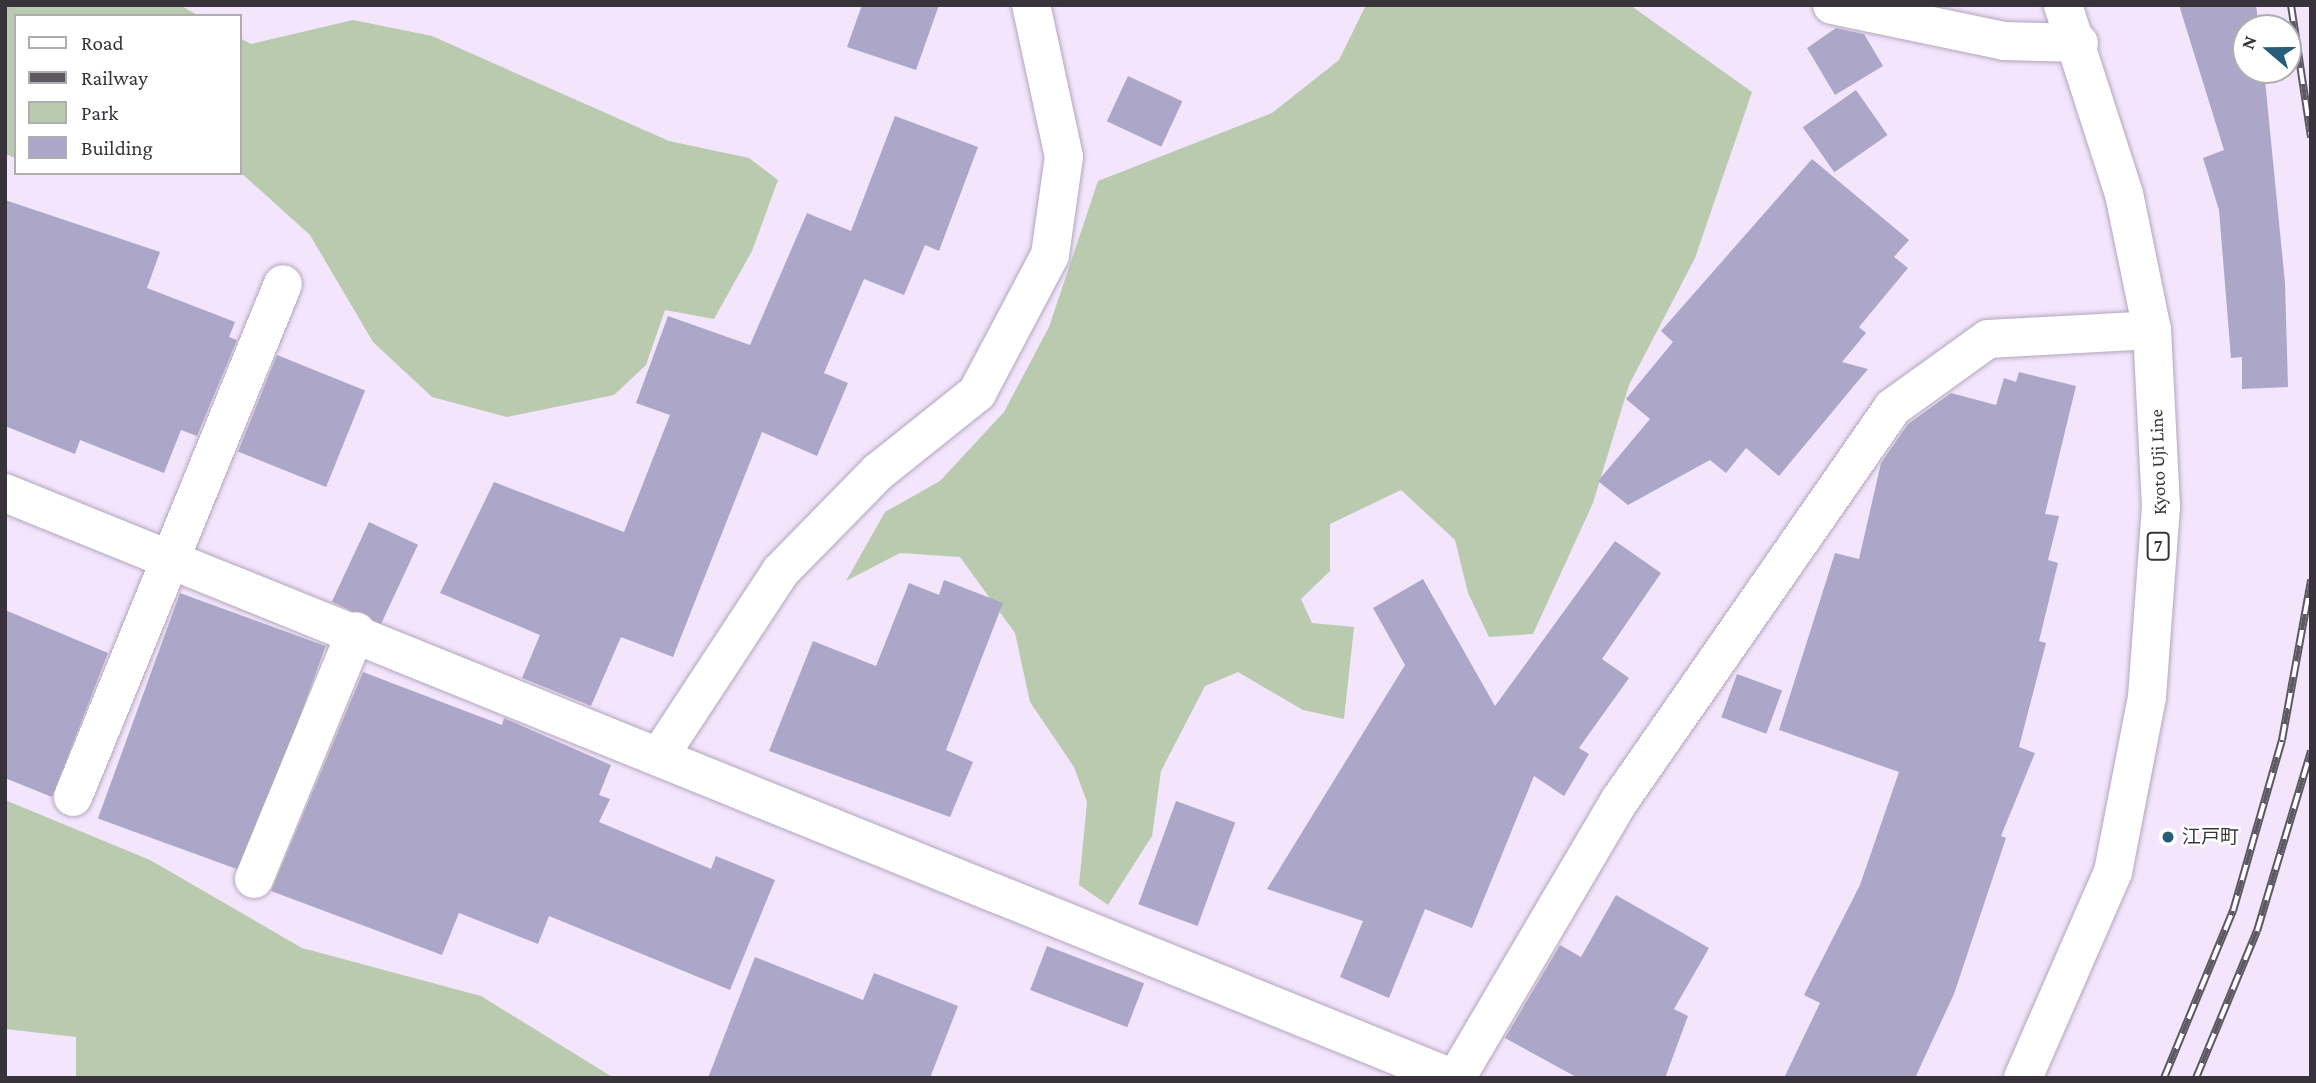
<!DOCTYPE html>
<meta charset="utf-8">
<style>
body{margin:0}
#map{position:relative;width:2316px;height:1083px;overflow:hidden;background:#f2e5fc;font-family:"Crimson Pro","Noto Sans JP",serif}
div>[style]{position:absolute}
.green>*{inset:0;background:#bacaaf}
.building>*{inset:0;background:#aca7c8;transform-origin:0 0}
.roads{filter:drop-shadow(0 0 2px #b3a6bc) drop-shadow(0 0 2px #b3a6bc)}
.street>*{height:38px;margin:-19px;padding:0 19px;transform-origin:19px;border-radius:19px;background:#fff}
.primary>*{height:38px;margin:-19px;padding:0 19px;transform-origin:19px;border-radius:19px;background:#fff}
.rail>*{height:8px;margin-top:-4px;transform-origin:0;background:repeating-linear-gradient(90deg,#fff 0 16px,#5e5863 0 32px);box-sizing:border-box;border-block:2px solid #5e5863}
.dots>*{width:19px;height:19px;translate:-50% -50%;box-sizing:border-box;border:4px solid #fff;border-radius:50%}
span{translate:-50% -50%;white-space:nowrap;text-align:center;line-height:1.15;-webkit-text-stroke:5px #fff;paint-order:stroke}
.shield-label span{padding:2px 5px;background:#fff;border:2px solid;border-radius:5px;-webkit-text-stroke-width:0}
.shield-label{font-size:18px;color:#38333b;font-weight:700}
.street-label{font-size:19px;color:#38333b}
.poi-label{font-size:19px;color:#38333b}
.left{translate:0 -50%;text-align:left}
.frame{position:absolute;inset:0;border:7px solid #38333b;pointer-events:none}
.legend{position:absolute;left:14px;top:14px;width:228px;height:161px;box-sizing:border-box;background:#fff;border:2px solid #afadb1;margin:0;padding:9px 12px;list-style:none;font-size:21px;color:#38333b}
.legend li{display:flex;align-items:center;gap:14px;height:35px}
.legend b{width:35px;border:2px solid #afadb1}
.north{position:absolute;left:2232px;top:14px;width:70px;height:70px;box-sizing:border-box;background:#fff;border:2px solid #afadb1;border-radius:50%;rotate:290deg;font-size:19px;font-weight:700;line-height:28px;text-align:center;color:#38333b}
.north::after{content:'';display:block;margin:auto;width:24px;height:32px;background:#285d79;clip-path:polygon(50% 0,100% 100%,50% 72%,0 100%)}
</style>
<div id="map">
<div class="green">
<div style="clip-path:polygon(5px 5px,180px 5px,199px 16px,16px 16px,16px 158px,5px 154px)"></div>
<div style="clip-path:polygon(1366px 5px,1630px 5px,1752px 92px,1695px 258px,1629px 385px,1593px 503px,1533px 634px,1489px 637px,1468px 593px,1455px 540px,1401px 490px,1330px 524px,1330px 571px,1301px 599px,1312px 623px,1354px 627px,1344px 719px,1303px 710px,1238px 672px,1205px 686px,1161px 771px,1152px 836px,1108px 905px,1079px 885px,1087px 802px,1074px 767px,1030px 702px,1015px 633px,960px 557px,900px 553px,846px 581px,885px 512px,940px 481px,1004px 412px,1049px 327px,1098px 181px,1272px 113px,1339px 60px)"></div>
<div style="clip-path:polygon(353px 20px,432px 36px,669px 141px,749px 158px,778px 180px,752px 251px,714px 319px,665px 310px,646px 365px,614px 395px,507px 417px,432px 397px,373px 342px,310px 235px,240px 172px,240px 38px,251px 44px)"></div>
<div style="clip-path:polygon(5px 800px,150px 860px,302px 948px,481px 996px,614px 1078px,76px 1078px,76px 1037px,5px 1029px)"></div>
</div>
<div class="building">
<div style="clip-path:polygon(862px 5px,939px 5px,916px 70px,847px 47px)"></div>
<div style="clip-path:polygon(2179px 5px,2256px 5px,2259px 28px,2246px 28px,2246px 70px,2264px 70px,2285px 283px,2288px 387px,2242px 389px,2242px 357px,2231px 358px,2219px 210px,2203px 158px,2224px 150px)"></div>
<div style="clip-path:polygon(1836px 28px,1864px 34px,1883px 66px,1835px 95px,1807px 48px)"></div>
<div style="left:1128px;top:76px;width:60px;height:50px;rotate:25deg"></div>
<div style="left:1856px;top:90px;width:55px;height:65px;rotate:55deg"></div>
<div style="clip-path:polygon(895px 116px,978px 147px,939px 251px,925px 245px,904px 295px,864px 279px,824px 373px,848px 383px,817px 456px,762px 432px,673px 657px,621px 637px,591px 706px,522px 678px,540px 635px,440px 593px,494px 482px,624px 532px,670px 415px,636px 403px,668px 316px,750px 345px,807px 213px,851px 231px)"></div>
<div style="clip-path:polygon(1812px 159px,1909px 240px,1894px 257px,1908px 268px,1859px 327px,1866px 333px,1842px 362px,1868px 369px,1779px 476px,1746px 448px,1726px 473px,1710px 460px,1628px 505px,1598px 481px,1650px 419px,1626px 399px,1673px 342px,1661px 331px)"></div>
<div style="clip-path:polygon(5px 200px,160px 252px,147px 288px,235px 322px,229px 337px,237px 340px,197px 436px,181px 430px,164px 473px,80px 440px,75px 454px,5px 426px)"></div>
<div style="left:277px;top:355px;width:95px;height:104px;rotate:22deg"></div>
<div style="clip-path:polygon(2019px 372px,2076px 386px,2045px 514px,2059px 516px,2048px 560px,2058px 563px,2039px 641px,2046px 643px,2019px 747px,2035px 753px,2001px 836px,2006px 838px,1954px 994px,1915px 1078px,1784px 1078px,1820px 1003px,1804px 995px,1860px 885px,1899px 772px,1779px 730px,1835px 553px,1859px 559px,1881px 463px,1908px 424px,1951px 393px,1996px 405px,2004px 378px,2016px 382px)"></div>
<div style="left:369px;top:522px;width:54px;height:88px;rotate:25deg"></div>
<div style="clip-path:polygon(1615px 541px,1661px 573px,1602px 659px,1629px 678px,1579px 748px,1589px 754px,1564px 796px,1534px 776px,1472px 928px,1425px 909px,1389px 998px,1340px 977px,1363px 921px,1267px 889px,1405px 665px,1373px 608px,1423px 579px,1495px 706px)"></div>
<div style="clip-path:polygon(944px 580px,1003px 603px,946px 750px,973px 762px,950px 817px,769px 751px,813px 641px,876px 666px,909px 583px,939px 595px)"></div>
<div style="left:180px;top:593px;width:155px;height:240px;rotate:20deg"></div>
<div style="clip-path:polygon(5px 610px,108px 653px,52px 797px,5px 778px)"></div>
<div style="clip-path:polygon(363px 672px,502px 725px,504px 718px,611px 765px,599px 795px,610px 799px,599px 822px,711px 869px,716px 856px,775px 880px,730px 990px,549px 916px,538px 944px,459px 913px,442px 955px,271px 891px)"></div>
<div style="left:1737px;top:674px;width:48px;height:46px;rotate:20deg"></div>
<div style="left:1176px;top:801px;width:63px;height:110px;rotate:20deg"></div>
<div style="clip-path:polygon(1616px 895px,1709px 948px,1674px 1009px,1688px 1016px,1665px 1078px,1578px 1078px,1505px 1038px,1560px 945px,1581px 957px)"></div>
<div style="left:1047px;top:946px;width:104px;height:47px;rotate:21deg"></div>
<div style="clip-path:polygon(755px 957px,863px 1000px,874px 973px,958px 1006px,930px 1078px,708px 1078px)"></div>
</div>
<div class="roads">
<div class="street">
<div style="left:1832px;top:5px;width:176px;rotate:11.8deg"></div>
<div style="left:2004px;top:41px;width:75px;rotate:1.5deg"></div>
<div style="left:5px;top:493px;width:1561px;rotate:22.01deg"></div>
<div style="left:660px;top:755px;width:220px;rotate:-56.7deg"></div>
<div style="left:781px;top:571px;width:139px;rotate:-45.6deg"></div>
<div style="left:878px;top:472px;width:127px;rotate:-38.6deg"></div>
<div style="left:977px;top:393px;width:156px;rotate:-62.1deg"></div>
<div style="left:1050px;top:255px;width:99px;rotate:-81.9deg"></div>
<div style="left:1064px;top:157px;width:156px;rotate:-102.2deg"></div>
<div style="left:73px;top:797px;width:554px;rotate:-67.74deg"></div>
<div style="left:254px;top:879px;width:268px;rotate:-67.6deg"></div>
<div style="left:1456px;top:1078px;width:323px;rotate:-59.5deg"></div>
<div style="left:1620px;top:800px;width:477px;rotate:-55.2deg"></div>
<div style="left:1892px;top:408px;width:118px;rotate:-35.7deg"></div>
<div style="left:1988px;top:339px;width:164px;rotate:-3.1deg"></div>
</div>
<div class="primary">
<div style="left:2023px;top:1078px;width:225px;rotate:-66.4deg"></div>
<div style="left:2113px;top:872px;width:178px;rotate:-79deg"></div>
<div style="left:2147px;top:697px;width:191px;rotate:-85.8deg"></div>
<div style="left:2161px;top:507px;width:177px;rotate:-92.9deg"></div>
<div style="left:2152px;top:330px;width:139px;rotate:-101.6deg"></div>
<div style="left:2124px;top:194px;width:199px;rotate:-107.9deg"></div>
</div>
</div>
<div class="rail">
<div style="left:2291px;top:5px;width:134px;rotate:81.4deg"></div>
<div style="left:2164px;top:1078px;width:181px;rotate:-67.6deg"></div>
<div style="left:2233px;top:911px;width:178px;rotate:-74deg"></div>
<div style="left:2282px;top:740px;width:163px;rotate:-79.7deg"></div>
<div style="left:2196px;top:1078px;width:159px;rotate:-67.5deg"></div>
<div style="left:2257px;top:931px;width:188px;rotate:-73.3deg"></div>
</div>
<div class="dots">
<div style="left:2168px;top:837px;background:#285d79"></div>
</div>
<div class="shield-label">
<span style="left:2158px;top:546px">7</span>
</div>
<div class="street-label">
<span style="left:2158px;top:462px;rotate:-92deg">Kyoto Uji Line</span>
</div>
<div class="poi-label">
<span class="left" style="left:2182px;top:837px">江戸町</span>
</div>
<div class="frame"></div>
<ul class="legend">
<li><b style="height:9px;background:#fff"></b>Road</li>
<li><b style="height:9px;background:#5e5863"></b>Railway</li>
<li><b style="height:19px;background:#bacaaf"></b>Park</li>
<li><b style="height:19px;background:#aca7c8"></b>Building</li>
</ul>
<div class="north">N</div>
</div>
